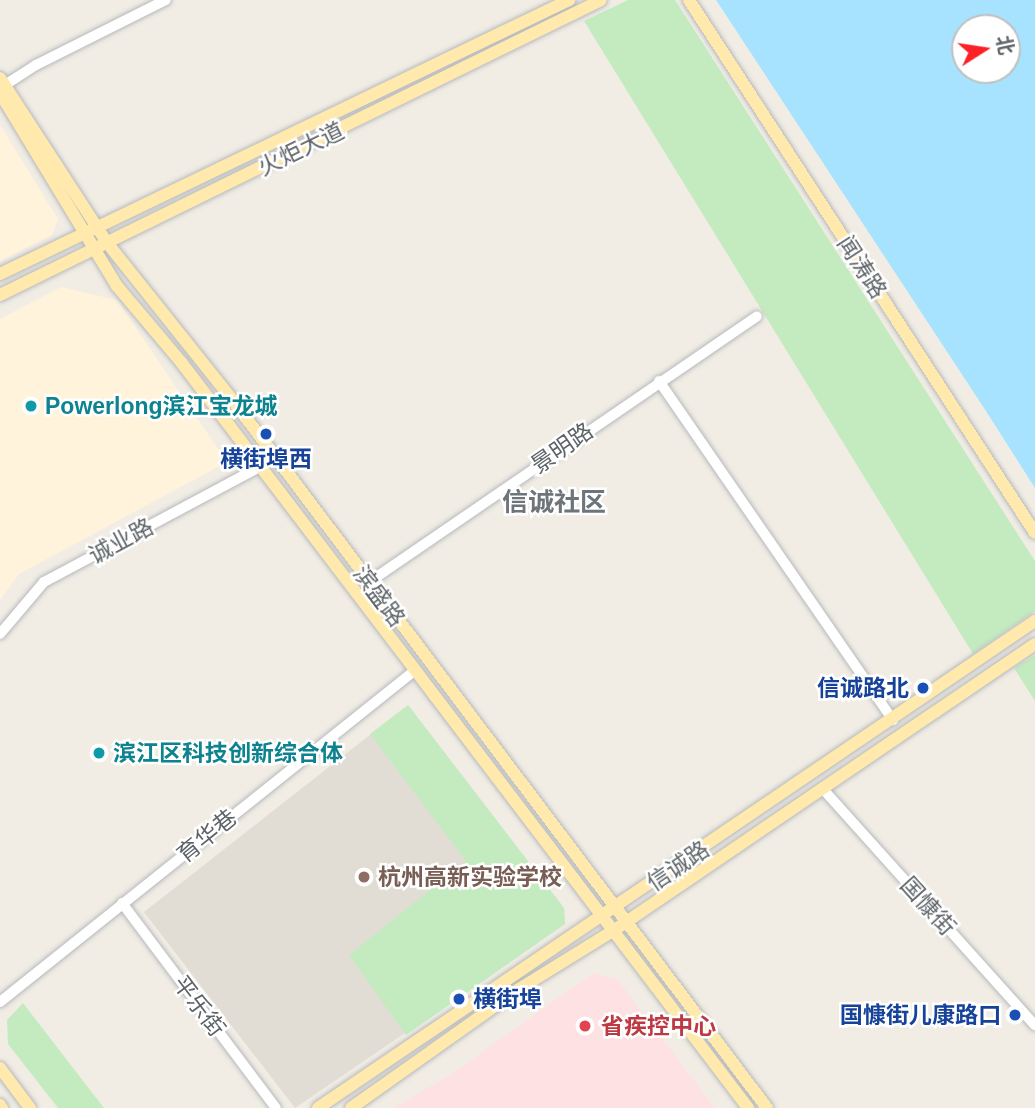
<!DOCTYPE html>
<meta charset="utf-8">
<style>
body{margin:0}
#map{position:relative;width:1035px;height:1108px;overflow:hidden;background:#f1ede5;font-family:Helvetica,"Noto Sans SC",sans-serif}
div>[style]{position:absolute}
.commercial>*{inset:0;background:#fff3dc}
.education>*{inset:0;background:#e1dcd4}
.medical>*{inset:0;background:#fee1e2}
.green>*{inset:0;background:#c4ebc0}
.water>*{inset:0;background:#a7e2ff}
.roads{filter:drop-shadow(0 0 2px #b6b9bd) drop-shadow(0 0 2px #b6b9bd)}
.minor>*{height:10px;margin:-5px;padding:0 5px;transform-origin:5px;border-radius:5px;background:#fff}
.major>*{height:12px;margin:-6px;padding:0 6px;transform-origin:6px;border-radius:6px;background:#ffe9ac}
.dots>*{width:19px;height:19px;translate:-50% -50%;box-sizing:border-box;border:4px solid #fff;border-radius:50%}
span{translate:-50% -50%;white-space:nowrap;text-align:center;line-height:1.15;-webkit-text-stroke:5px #fff;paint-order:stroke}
.street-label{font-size:23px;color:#5d6367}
.culture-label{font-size:23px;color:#0d838f;font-weight:700}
.left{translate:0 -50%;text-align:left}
.transit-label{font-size:23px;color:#164399;font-weight:700}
.right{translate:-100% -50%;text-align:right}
.education-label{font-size:23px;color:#785e54;font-weight:700}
.health-label{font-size:23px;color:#be3a42;font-weight:700}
.quarter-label{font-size:26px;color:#6e757a;font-weight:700}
.north{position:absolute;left:951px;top:14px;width:70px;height:70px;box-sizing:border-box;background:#fff;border:2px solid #bec1c2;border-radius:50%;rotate:78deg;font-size:19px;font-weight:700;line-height:28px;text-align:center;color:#5d6367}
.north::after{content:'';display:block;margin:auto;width:24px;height:32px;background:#fb2127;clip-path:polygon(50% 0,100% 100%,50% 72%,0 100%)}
</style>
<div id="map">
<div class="commercial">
<div style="clip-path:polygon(0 125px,58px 219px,52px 235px,0 261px)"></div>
<div style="clip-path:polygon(61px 287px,117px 300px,227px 462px,19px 574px,0 600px,0 319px)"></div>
</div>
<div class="education">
<div style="clip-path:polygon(408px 705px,564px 908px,565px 924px,295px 1108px,144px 912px)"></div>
</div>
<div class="medical">
<div style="clip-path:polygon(593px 973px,617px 979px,715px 1108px,394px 1108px,453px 1073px)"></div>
</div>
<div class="green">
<div style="clip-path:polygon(628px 0,675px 0,1035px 561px,1035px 611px,973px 654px,584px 21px)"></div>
<div style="clip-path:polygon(1035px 655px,1035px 701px,1014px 668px)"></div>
<div style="clip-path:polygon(408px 705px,564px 908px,565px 924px,406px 1035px,349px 955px,466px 861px,370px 734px)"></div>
<div style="clip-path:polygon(23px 1003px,104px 1108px,58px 1108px,8px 1044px,7px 1020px)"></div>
</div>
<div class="water">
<div style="clip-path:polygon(evenodd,716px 0,1035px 0,1035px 488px,984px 408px,716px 0,965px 28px,1007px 28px,1007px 70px,965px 70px,965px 28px)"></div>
</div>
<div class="roads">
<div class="minor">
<div style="left:5px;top:85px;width:37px;rotate:-33deg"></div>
<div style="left:36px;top:65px;width:145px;rotate:-26.6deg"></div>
<div style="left:659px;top:381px;width:412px;rotate:55.4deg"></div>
<div style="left:369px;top:582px;width:470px;rotate:-34.4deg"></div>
<div style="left:0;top:634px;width:68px;rotate:-49.8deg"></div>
<div style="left:44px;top:582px;width:244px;rotate:-28.1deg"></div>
<div style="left:822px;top:788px;width:319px;rotate:48.1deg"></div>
<div style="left:122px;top:903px;width:256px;rotate:53.1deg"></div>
<div style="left:0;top:1002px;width:530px;rotate:-38.64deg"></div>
</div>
<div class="major">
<div style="left:689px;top:0;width:635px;rotate:57.01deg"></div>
<div style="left:0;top:78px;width:198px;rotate:57deg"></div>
<div style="left:108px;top:244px;width:197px;rotate:51.4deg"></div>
<div style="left:231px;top:398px;width:890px;rotate:52.95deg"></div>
<div style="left:0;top:93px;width:226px;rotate:58.8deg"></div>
<div style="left:117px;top:286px;width:99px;rotate:49.9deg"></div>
<div style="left:181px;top:362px;width:937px;rotate:52.76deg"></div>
<div style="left:0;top:274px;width:632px;rotate:-25.71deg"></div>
<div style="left:0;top:295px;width:669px;rotate:-26.14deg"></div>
<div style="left:0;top:1068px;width:50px;rotate:53.1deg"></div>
<div style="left:0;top:1105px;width:4px;rotate:56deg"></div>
<div style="left:318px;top:1108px;width:867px;rotate:-34.19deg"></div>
<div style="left:351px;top:1108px;width:206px;rotate:-35.3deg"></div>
<div style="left:519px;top:989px;width:110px;rotate:-31.7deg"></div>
<div style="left:613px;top:931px;width:510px;rotate:-34.22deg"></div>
</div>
</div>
<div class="dots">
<div style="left:31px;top:406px;background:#0f9aa8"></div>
<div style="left:266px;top:434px;background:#1a4fb4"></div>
<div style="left:923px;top:688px;background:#1a4fb4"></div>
<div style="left:99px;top:753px;background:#0f9aa8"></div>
<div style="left:364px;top:877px;background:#8d6e63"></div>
<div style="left:459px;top:999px;background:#1a4fb4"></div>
<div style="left:1015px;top:1015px;background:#1a4fb4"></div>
<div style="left:585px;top:1026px;background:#e0444e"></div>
</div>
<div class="street-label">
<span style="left:301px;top:149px;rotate:-26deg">火炬大道</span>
<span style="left:862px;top:267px;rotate:57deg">闻涛路</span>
<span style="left:562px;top:448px;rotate:-35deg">景明路</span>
<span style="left:121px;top:541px;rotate:-28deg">诚业路</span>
<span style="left:379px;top:596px;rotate:53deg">滨盛路</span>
<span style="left:207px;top:836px;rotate:-39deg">育华巷</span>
<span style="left:678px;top:866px;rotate:-34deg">信诚路</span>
<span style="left:928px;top:906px;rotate:48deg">国慷街</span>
<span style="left:199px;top:1006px;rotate:53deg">平乐街</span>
</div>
<div class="culture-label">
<span class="left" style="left:45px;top:406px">Powerlong滨江宝龙城</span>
<span class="left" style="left:113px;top:753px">滨江区科技创新综合体</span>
</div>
<div class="transit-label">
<span style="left:266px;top:459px">横街埠西</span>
<span class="right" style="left:909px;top:688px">信诚路北</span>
<span class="left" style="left:473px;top:999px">横街埠</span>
<span class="right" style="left:1001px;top:1015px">国慷街儿康路口</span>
</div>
<div class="education-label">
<span class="left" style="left:378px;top:877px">杭州高新实验学校</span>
</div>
<div class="health-label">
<span class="left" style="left:601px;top:1026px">省疾控中心</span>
</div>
<div class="quarter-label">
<span style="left:554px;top:503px">信诚社区</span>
</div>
<div class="north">北</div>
</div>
